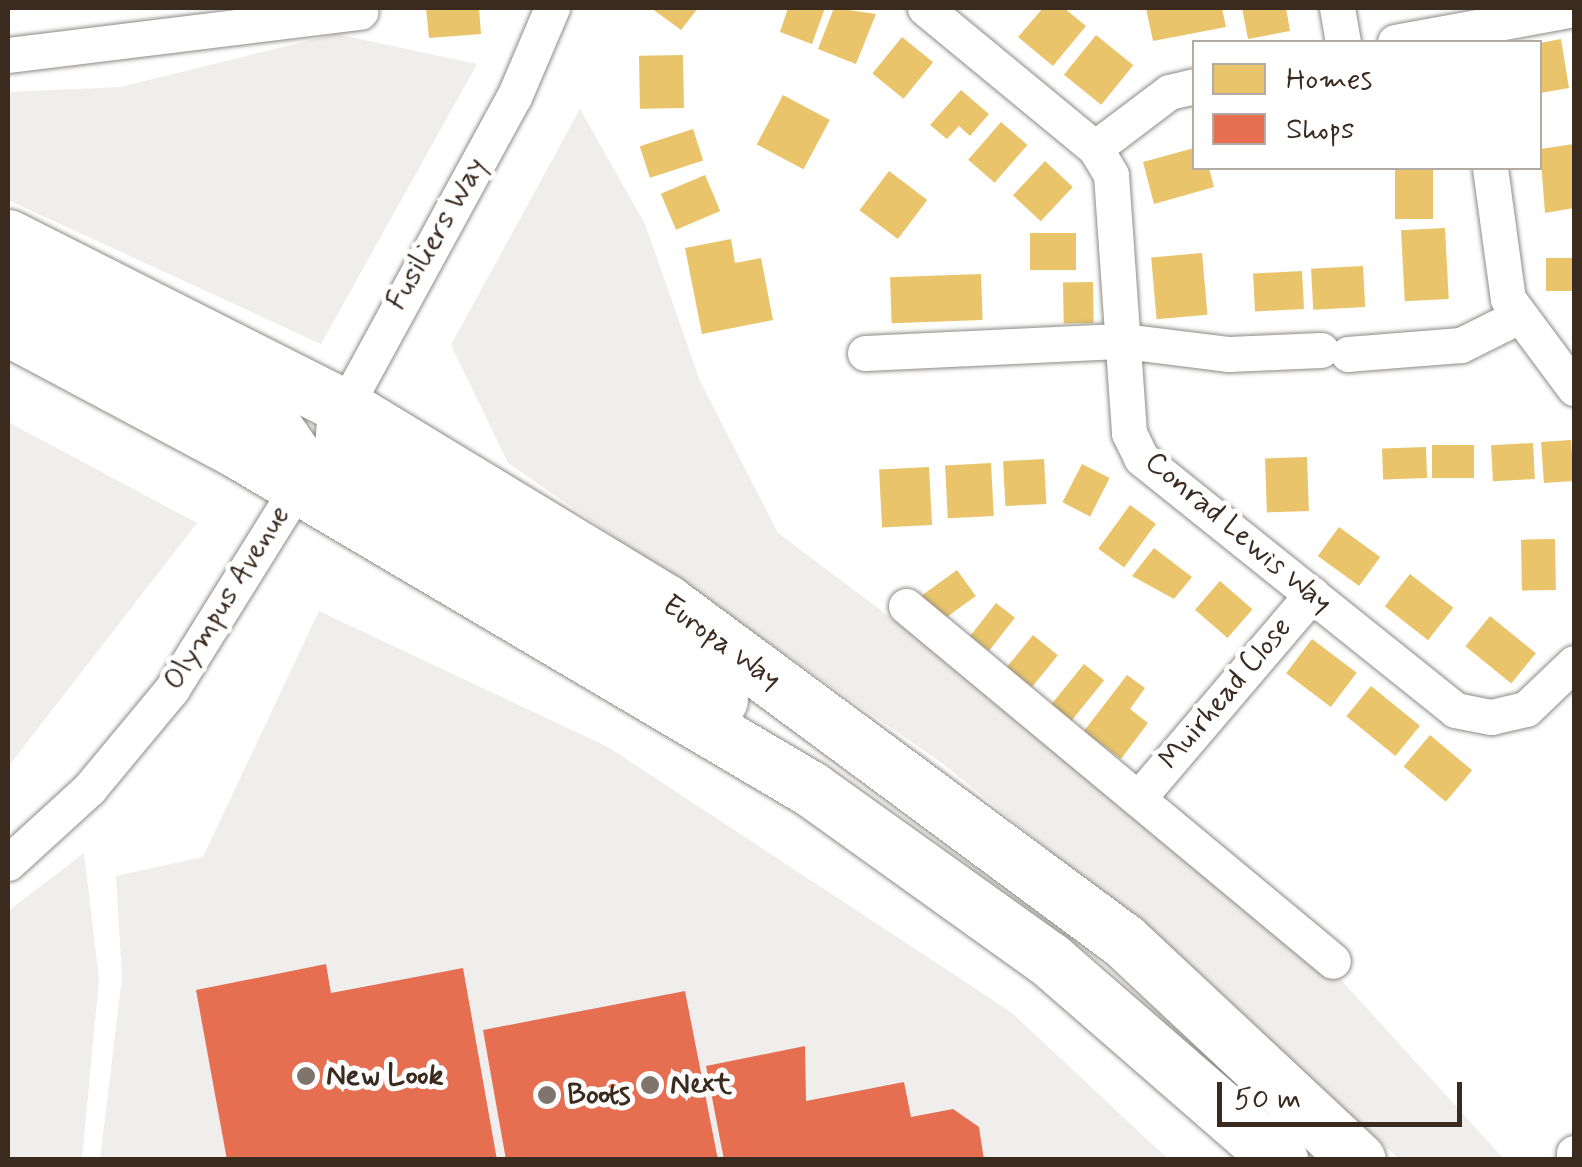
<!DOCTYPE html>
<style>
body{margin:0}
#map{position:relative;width:1582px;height:1167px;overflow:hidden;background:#fff;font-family:Mynerve,sans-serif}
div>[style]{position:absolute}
.built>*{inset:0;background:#efeeed}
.homes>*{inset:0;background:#e9c46a;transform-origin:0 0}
.shops>*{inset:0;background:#e76f51}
.roads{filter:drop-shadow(0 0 2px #8e8b88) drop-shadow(0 0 2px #8e8b88)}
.minor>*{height:35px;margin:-17.5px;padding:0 17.5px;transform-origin:17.5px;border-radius:17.5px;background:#fff}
.trunk>*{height:55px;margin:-27.5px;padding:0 27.5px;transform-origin:27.5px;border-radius:27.5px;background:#fff}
.dots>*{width:28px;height:28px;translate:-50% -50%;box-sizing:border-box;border:5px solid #fff;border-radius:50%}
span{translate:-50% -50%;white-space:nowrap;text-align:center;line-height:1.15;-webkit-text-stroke:10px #fff;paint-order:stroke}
.street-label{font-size:30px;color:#3b2a1e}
.poi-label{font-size:30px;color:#3b2a1e;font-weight:700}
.left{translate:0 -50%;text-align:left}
.frame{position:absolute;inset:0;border:10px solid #3b2a1e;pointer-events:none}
.legend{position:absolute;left:1192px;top:40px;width:350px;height:130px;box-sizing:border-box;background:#fff;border:2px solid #b1aaa5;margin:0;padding:12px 18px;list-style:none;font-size:30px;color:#3b2a1e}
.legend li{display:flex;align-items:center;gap:20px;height:50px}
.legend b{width:50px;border:2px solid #b1aaa5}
.scale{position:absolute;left:1217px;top:1082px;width:245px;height:45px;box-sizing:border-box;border:5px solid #3b2a1e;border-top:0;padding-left:12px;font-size:30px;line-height:35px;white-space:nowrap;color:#3b2a1e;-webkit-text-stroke:8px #fff;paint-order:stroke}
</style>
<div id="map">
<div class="built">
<div style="clip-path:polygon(336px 34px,477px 64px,321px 344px,8px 200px,8px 92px,120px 87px)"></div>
<div style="clip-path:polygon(580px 109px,645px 224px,700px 381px,778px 533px,1132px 799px,1312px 948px,1504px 1159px,1399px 1159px,1125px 912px,942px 763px,508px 463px,451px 345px)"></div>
<div style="clip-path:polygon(8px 422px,197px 523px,8px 767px)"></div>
<div style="clip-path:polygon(319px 611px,608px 747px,1011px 1012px,1168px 1159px,100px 1160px,122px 977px,116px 876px,203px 857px)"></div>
<div style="clip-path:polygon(84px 853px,99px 979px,82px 1159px,8px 1159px,8px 911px)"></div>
</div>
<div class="homes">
<div style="clip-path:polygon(426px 8px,479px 8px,481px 34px,429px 38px)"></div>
<div style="clip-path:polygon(651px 8px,698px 8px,681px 30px)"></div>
<div style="clip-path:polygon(788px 8px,825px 8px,812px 44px,780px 32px)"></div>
<div style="clip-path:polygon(834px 8px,876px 14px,856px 64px,818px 49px)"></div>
<div style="clip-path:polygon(1043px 8px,1064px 8px,1086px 26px,1053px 66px,1018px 37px)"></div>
<div style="clip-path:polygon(1146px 8px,1222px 8px,1226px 27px,1153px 41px)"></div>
<div style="clip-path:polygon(1242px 8px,1286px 8px,1290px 31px,1248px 39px)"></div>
<div style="left:1096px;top:35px;width:48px;height:51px;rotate:39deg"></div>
<div style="left:902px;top:37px;width:40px;height:47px;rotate:39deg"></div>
<div style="clip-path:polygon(1561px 39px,1569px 88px,1540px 93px,1540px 43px)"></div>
<div style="left:683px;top:55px;width:53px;height:44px;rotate:89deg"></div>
<div style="clip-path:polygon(961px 90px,989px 114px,970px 136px,959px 126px,947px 139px,930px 125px)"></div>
<div style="left:783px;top:95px;width:53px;height:56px;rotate:28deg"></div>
<div style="left:1001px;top:122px;width:35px;height:50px;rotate:41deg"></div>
<div style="left:693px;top:129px;width:33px;height:56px;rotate:72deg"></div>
<div style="clip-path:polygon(1574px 144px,1574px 208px,1545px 213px,1540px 149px)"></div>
<div style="clip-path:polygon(1194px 148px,1194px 168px,1209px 168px,1214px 187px,1154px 204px,1143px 162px)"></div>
<div style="left:1045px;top:161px;width:38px;height:47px;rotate:43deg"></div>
<div style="left:1395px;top:168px;width:38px;height:51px"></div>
<div style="left:889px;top:171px;width:48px;height:49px;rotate:37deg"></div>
<div style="left:705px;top:175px;width:39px;height:48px;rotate:67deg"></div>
<div style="left:1445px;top:228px;width:71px;height:44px;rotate:87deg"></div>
<div style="left:1030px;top:233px;width:46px;height:37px"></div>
<div style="clip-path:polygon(731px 239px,735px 263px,761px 258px,773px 320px,702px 334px,685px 248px)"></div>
<div style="left:1202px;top:253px;width:62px;height:51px;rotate:85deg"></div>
<div style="left:1574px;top:258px;width:33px;height:28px;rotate:90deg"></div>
<div style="left:1363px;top:266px;width:41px;height:52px;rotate:87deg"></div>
<div style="left:1302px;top:271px;width:38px;height:49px;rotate:87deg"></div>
<div style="left:981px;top:274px;width:46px;height:91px;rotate:88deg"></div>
<div style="left:1093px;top:282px;width:41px;height:30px;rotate:89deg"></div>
<div style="left:1571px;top:440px;width:41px;height:30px;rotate:86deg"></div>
<div style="left:1533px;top:443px;width:36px;height:42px;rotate:87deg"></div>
<div style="left:1432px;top:445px;width:42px;height:33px"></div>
<div style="left:1426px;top:447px;width:31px;height:44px;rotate:88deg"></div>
<div style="left:1307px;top:457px;width:54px;height:42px;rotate:88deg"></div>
<div style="left:1044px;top:459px;width:45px;height:41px;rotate:87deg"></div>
<div style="left:991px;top:463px;width:53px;height:46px;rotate:87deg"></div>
<div style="left:1082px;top:464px;width:31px;height:43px;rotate:27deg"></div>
<div style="left:929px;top:467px;width:58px;height:50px;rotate:87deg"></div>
<div style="left:1130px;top:505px;width:32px;height:54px;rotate:36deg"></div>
<div style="left:1339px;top:527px;width:51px;height:36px;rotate:36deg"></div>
<div style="left:1555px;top:539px;width:51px;height:34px;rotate:89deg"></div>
<div style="clip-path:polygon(1154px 548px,1192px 577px,1174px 599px,1132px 576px)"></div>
<div style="left:957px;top:570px;width:32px;height:52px;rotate:54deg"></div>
<div style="left:1410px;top:574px;width:55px;height:41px;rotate:38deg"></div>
<div style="left:1220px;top:581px;width:43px;height:38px;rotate:41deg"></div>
<div style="left:996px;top:603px;width:24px;height:42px;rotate:38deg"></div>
<div style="left:1490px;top:616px;width:59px;height:39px;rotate:39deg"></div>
<div style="left:1033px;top:635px;width:32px;height:41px;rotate:39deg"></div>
<div style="left:1312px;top:639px;width:56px;height:43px;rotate:37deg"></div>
<div style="left:1084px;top:664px;width:26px;height:53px;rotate:39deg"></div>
<div style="clip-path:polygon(1127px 675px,1145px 688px,1130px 709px,1148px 723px,1121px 759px,1084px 731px)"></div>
<div style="left:1371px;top:686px;width:63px;height:39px;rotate:39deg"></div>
<div style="left:1430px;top:735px;width:55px;height:41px;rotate:40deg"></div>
</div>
<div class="shops">
<div style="clip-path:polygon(326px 964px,331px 993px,463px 968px,497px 1160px,227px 1160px,196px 990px)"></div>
<div style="clip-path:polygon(685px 991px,718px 1160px,506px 1160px,483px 1030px)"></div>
<div style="clip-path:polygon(805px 1046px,806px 1101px,904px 1082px,911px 1117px,953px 1109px,979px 1127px,984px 1160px,724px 1160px,706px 1066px)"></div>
</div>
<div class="roads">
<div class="minor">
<div style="left:925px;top:8px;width:220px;rotate:39.5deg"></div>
<div style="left:1095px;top:148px;width:31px;rotate:59deg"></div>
<div style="left:1111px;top:175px;width:259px;rotate:86deg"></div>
<div style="left:1129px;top:433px;width:28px;rotate:64deg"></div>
<div style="left:1141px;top:458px;width:403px;rotate:38.7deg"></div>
<div style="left:1455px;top:710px;width:37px;rotate:11deg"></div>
<div style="left:1491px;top:717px;width:36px;rotate:-13deg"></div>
<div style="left:1526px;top:709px;width:66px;rotate:-43.8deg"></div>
<div style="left:1337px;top:8px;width:35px;rotate:80deg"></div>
<div style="left:1395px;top:42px;width:182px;rotate:-10.4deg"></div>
<div style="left:8px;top:55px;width:355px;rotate:-7deg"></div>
<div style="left:1095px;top:148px;width:93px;rotate:-37.1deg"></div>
<div style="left:1169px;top:92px;width:26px;rotate:-13deg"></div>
<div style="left:1490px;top:168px;width:132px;rotate:82.2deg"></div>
<div style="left:1508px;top:299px;width:111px;rotate:53.4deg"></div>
<div style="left:865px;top:353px;width:259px;rotate:-2.7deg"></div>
<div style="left:1124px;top:341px;width:106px;rotate:7.1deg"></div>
<div style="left:1229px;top:354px;width:92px;rotate:-2.5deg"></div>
<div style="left:1348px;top:354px;width:113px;rotate:-4.6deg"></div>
<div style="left:1461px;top:345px;width:65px;rotate:-26.6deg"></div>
<div style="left:336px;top:423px;width:371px;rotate:-61.4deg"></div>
<div style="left:514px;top:97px;width:97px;rotate:-66.9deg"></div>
<div style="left:906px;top:606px;width:555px;rotate:39.74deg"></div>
<div style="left:1141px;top:795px;width:264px;rotate:-49.6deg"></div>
<div style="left:8px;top:863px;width:110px;rotate:-42.4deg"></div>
<div style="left:89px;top:789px;width:130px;rotate:-50.3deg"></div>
<div style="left:172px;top:689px;width:256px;rotate:-58.1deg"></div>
<div style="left:1574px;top:1160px;width:7px;rotate:-90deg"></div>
</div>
<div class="trunk">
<div style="left:8px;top:237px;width:377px;rotate:26.8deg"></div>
<div style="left:345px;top:407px;width:377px;rotate:31.3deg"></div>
<div style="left:667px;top:603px;width:568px;rotate:36.49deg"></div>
<div style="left:1124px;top:941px;width:320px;rotate:43.1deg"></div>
<div style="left:8px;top:278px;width:292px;rotate:28deg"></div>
<div style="left:266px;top:415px;width:52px;rotate:55.1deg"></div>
<div style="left:296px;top:458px;width:31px;rotate:88deg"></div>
<div style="left:8px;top:328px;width:263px;rotate:28.1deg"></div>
<div style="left:240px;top:452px;width:663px;rotate:30.55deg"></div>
<div style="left:811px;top:789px;width:294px;rotate:35.6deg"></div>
<div style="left:1050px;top:960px;width:305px;rotate:41deg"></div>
<div style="left:345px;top:407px;width:41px;rotate:94.2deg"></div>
<div style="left:342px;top:448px;width:33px;rotate:51deg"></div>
<div style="left:363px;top:474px;width:228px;rotate:29.7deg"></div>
<div style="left:561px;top:587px;width:195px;rotate:35.4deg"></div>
</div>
</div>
<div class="dots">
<div style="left:306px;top:1076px;background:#80756d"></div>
<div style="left:650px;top:1085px;background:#80756d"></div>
<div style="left:547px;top:1095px;background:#80756d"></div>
</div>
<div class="street-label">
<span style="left:437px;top:234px;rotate:-60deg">Fusiliers Way</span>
<span style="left:1238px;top:533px;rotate:40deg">Conrad Lewis Way</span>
<span style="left:227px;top:598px;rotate:-58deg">Olympus Avenue</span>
<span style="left:721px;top:643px;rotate:36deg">Europa Way</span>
<span style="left:1226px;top:694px;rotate:-50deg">Muirhead Close</span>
</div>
<div class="poi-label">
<span class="left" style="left:326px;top:1076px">New Look</span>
<span class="left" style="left:670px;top:1085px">Next</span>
<span class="left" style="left:567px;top:1095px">Boots</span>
</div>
<div class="frame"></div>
<ul class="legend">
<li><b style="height:28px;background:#e9c46a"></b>Homes</li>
<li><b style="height:28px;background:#e76f51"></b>Shops</li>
</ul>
<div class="scale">50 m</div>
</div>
